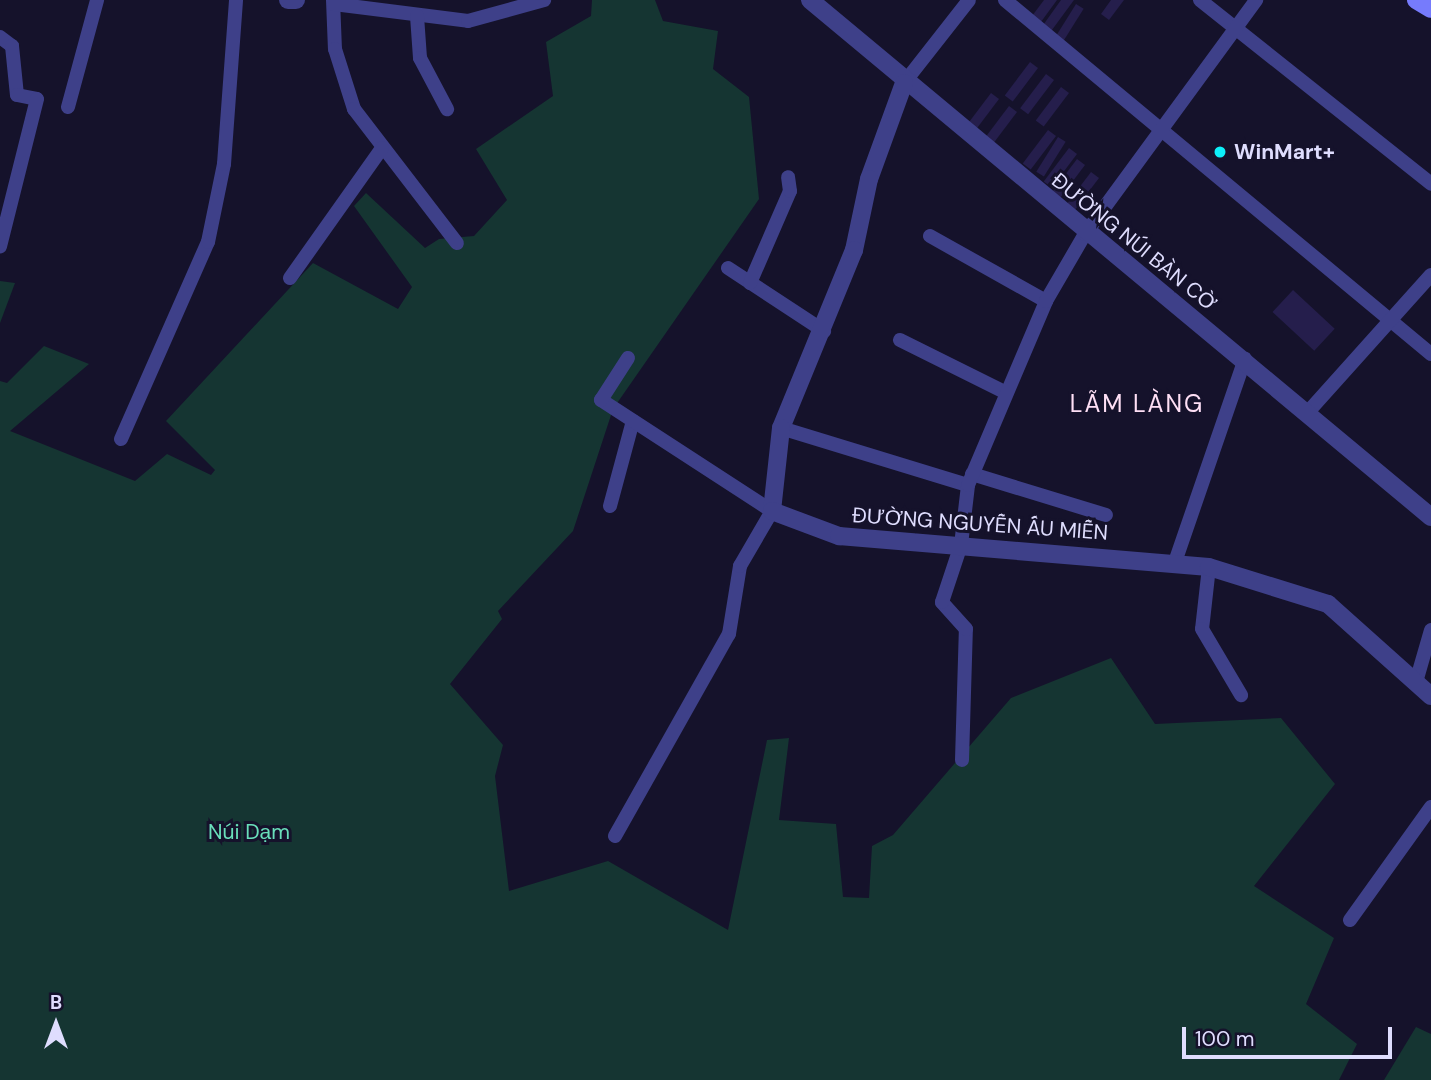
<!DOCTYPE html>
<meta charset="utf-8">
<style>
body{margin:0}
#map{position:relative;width:1431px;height:1080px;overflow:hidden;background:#15122b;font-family:"DM Sans",sans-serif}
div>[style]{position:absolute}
.green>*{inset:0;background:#153532}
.building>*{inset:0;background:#251e4c;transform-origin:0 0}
.minor>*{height:14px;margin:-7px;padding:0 7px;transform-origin:7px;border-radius:7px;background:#3e4089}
.tertiary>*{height:18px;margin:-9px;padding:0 9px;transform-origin:9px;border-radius:9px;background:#3e4089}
.secondary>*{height:18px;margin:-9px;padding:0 9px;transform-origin:9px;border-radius:9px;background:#767bfc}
.dots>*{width:19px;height:19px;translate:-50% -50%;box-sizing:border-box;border:4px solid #15122b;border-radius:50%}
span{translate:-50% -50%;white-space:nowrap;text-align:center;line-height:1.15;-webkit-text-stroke:6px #15122b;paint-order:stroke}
.poi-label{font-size:21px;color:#dfddfe;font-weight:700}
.left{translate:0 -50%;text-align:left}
.street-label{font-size:21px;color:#dfddfe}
.park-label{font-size:21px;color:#69dfba}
.quarter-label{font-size:24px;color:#fedff5;letter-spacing:2px}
.north{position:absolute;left:21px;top:989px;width:70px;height:70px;-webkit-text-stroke:5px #15122b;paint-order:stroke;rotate:0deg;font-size:19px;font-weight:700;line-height:28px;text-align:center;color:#dfddfe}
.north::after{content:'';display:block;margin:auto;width:24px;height:32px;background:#dfddfe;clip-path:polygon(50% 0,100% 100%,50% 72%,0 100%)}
.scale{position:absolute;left:1182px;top:1027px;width:210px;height:32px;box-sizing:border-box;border:4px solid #dfddfe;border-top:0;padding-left:9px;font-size:21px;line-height:24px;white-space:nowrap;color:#dfddfe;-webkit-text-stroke:5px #15122b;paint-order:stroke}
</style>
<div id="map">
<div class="green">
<div style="clip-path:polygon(592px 0,655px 0,663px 21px,718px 31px,713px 69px,749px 97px,759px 199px,613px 409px,573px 531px,498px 611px,502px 619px,450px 684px,503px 745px,495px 776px,509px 891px,608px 861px,728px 930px,767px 740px,789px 738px,779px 820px,836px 824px,843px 897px,869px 898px,872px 846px,893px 835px,1011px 698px,1111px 658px,1155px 724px,1281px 718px,1335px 784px,1254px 886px,1334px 938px,1306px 1004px,1357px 1044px,1339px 1080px,0 1080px,0 381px,7px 383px,44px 346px,89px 364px,10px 431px,135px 481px,167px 454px,211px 475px,215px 470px,166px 421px,313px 263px,398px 309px,412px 287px,354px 206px,366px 193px,425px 248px,439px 239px,474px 236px,507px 200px,476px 149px,553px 96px,546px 42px,591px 16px)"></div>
<div style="clip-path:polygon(0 281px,15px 283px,0 323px)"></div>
<div style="clip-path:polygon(1416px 1027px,1431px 1034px,1431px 1080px,1384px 1080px)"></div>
</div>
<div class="building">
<div style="clip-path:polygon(1044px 0,1057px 0,1038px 26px,1029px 20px)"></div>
<div style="clip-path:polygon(1061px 0,1074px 0,1049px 34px,1041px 28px)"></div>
<div style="clip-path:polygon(1111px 0,1124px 0,1109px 20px,1101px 14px)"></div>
<div style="left:1076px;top:4px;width:9px;height:41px;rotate:32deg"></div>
<div style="left:1030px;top:62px;width:10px;height:42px;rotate:37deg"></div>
<div style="left:1046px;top:74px;width:10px;height:43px;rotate:37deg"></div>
<div style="left:1061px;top:87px;width:10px;height:42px;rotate:37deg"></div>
<div style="left:991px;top:93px;width:10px;height:42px;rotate:37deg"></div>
<div style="left:1009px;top:106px;width:10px;height:42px;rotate:37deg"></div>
<div style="left:1048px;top:130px;width:10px;height:42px;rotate:37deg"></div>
<div style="left:1058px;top:137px;width:9px;height:41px;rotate:32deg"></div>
<div style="left:1069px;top:148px;width:10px;height:42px;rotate:37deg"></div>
<div style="left:1077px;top:159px;width:10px;height:42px;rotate:37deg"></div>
<div style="left:1091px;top:172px;width:10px;height:42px;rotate:37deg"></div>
<div style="left:1293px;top:290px;width:57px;height:30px;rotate:43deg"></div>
</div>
<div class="minor">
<div style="left:333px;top:0;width:49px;rotate:87.7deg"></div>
<div style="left:335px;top:49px;width:63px;rotate:72.4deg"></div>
<div style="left:354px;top:109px;width:169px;rotate:52.5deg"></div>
<div style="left:1005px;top:0;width:554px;rotate:39.73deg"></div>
<div style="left:1200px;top:0;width:295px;rotate:38.5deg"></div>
<div style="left:334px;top:4px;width:135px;rotate:7.2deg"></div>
<div style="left:468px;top:21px;width:79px;rotate:-15.4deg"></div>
<div style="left:417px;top:16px;width:42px;rotate:85.9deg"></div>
<div style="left:420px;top:58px;width:58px;rotate:62.1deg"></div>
<div style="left:0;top:37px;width:15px;rotate:37deg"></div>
<div style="left:12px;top:46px;width:49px;rotate:84.2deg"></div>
<div style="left:17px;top:95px;width:20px;rotate:11deg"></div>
<div style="left:37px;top:99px;width:152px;rotate:104.1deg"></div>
<div style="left:904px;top:83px;width:105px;rotate:-51.9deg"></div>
<div style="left:68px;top:107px;width:111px;rotate:-74.8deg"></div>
<div style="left:930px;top:236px;width:133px;rotate:29.3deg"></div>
<div style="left:728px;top:268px;width:115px;rotate:33.3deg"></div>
<div style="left:290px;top:278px;width:159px;rotate:-54.7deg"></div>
<div style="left:750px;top:283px;width:100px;rotate:-66.5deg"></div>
<div style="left:790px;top:191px;width:14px;rotate:-98deg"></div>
<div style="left:900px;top:340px;width:119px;rotate:26.4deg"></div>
<div style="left:1308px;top:412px;width:184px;rotate:-48.1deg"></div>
<div style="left:781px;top:428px;width:195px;rotate:17deg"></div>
<div style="left:121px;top:439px;width:215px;rotate:-66.2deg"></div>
<div style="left:208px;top:242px;width:80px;rotate:-78.4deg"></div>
<div style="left:224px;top:164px;width:164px;rotate:-85.8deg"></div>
<div style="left:972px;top:474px;width:140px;rotate:17deg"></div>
<div style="left:610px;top:506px;width:88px;rotate:-74.9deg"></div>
<div style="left:1175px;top:562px;width:215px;rotate:-71deg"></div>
<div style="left:1209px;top:567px;width:62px;rotate:96.4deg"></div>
<div style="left:1202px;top:629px;width:77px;rotate:59.4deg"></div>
<div style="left:1416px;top:682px;width:54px;rotate:-73.9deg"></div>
<div style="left:962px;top:760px;width:131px;rotate:-88.3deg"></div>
<div style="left:966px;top:629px;width:36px;rotate:-132deg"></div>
<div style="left:942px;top:602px;width:60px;rotate:-71.6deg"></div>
<div style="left:961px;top:545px;width:60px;rotate:-83.3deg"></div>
<div style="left:968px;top:485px;width:200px;rotate:-67deg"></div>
<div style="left:1046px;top:301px;width:78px;rotate:-59.8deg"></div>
<div style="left:1085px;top:234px;width:290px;rotate:-53.8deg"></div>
<div style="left:615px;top:836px;width:232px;rotate:-60.6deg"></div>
<div style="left:729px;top:634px;width:69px;rotate:-80.8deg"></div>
<div style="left:740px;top:566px;width:64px;rotate:-59.8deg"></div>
<div style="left:772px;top:511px;width:204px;rotate:-147deg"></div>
<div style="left:601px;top:400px;width:50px;rotate:-57.3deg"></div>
<div style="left:1350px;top:920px;width:139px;rotate:-54.4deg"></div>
</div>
<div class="tertiary">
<div style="left:288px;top:0;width:8px"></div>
<div style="left:810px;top:0;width:808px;rotate:39.78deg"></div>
<div style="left:904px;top:83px;width:102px;rotate:110deg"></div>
<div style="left:869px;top:179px;width:73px;rotate:101.9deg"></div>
<div style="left:854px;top:250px;width:192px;rotate:112.3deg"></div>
<div style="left:781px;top:428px;width:83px;rotate:96.2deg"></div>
<div style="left:772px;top:511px;width:72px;rotate:20.5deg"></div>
<div style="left:839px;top:536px;width:371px;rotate:4.8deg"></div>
<div style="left:1209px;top:567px;width:125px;rotate:17.3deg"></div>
<div style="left:1328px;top:604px;width:138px;rotate:41.8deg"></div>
</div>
<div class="secondary">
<div style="left:1416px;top:0;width:17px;rotate:31deg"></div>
</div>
<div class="dots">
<div style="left:1220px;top:152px;background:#0df0fa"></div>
</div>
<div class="poi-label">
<span class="left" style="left:1234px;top:152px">WinMart+</span>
</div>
<div class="street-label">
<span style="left:1134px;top:242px;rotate:39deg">ĐƯỜNG NÚI BÀN CỜ</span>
<span style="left:980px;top:524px;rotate:4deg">ĐƯỜNG NGUYỄN ẤU MIỄN</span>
</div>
<div class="park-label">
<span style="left:249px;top:832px">Núi Dạm</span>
</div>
<div class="quarter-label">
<span style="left:1137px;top:404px">LÃM LÀNG</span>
</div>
<div class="north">B</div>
<div class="scale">100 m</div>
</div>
